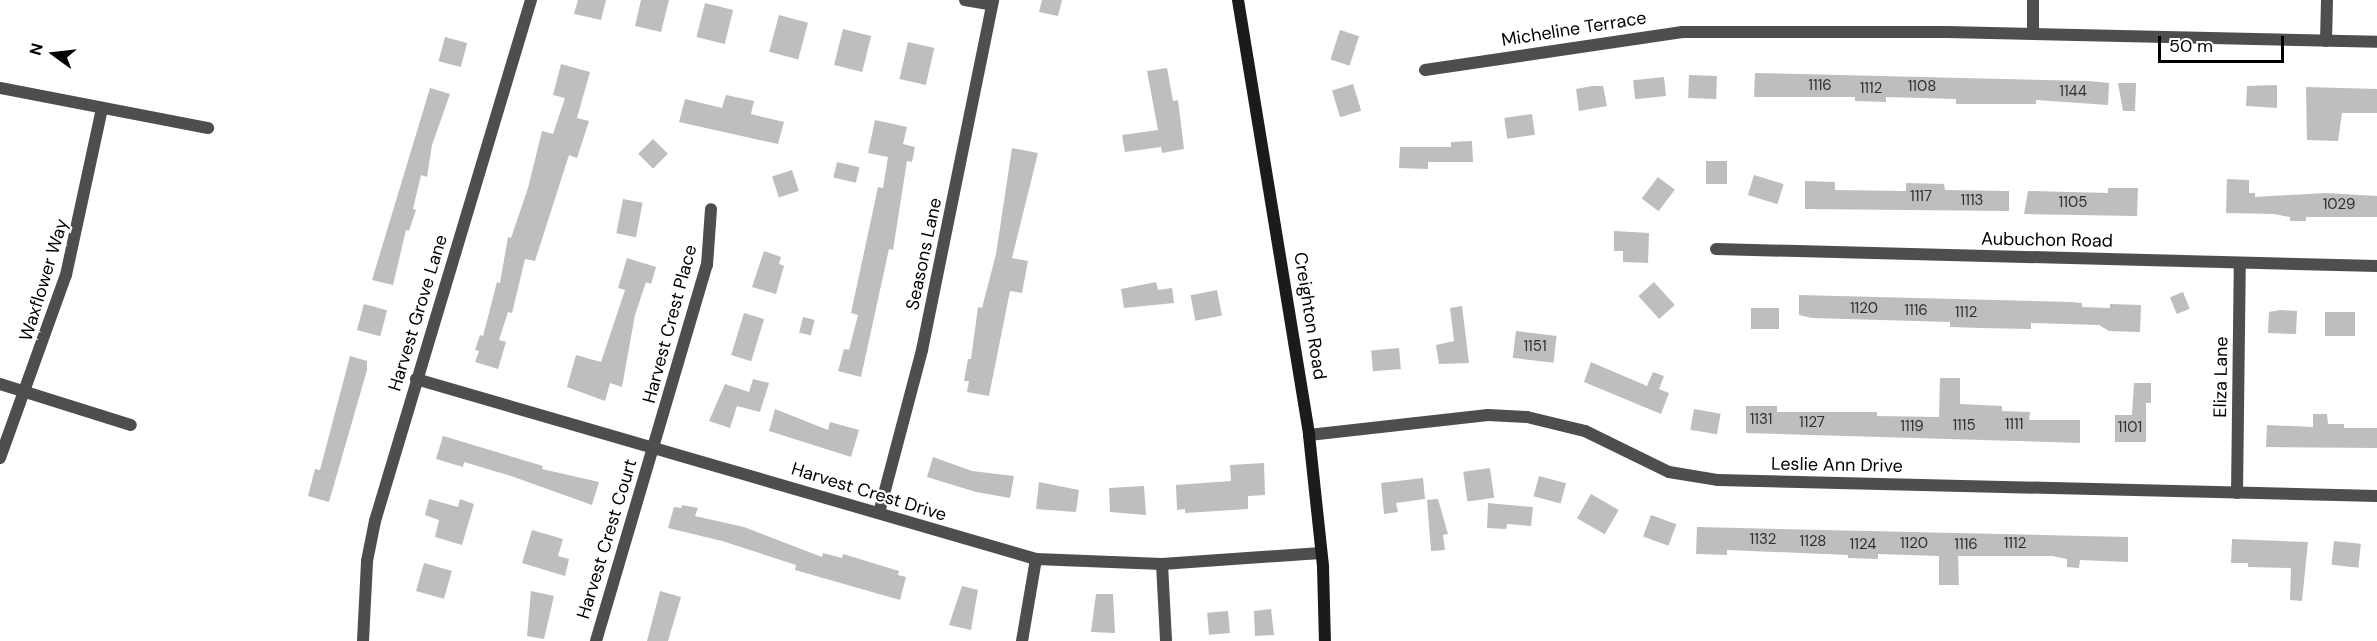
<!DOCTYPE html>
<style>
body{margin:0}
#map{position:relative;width:2377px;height:641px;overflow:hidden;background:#fff;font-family:"DM Sans",sans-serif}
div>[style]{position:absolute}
.building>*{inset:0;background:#bebebe;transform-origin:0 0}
.street>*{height:12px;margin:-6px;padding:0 6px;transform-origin:6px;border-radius:6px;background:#4e4e4e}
.secondary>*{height:12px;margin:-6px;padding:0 6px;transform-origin:6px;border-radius:6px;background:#1b1b1b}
span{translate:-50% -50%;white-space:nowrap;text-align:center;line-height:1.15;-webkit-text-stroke:4.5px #fff;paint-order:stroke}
.number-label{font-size:15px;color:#303030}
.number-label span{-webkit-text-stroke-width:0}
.street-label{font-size:18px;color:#000}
.north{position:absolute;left:24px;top:24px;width:60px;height:60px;-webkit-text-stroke:4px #fff;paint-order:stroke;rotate:285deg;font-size:16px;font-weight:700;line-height:24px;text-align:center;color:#000}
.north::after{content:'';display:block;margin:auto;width:21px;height:27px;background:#000;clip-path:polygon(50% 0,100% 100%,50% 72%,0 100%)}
.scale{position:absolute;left:2158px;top:36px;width:126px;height:27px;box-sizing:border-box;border:3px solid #000;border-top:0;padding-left:8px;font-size:18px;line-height:21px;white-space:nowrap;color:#000;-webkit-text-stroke:4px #fff;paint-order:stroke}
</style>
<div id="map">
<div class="building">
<div style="clip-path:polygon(578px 0,606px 0,601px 20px,574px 14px)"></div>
<div style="clip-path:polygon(641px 0,669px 0,661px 32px,635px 26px)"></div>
<div style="clip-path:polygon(1042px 0,1062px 0,1058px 16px,1039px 12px)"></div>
<div style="left:705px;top:3px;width:29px;height:35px;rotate:14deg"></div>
<div style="left:779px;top:15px;width:30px;height:38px;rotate:15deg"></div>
<div style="left:843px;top:29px;width:29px;height:37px;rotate:14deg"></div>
<div style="left:1340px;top:30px;width:20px;height:31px;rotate:18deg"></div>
<div style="left:445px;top:37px;width:23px;height:25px;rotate:15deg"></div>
<div style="left:908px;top:42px;width:27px;height:38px;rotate:13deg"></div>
<div style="clip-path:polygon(561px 64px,590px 72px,577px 118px,589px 121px,577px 158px,569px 155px,535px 261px,525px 259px,512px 313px,508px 312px,499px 340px,506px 342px,498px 369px,475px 362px,479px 351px,475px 350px,480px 335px,483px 336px,497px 282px,500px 283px,508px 237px,511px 238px,528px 188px,542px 131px,553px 134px,565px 98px,553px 95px)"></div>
<div style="clip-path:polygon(1167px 68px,1173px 101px,1178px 100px,1184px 149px,1162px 153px,1161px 147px,1125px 152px,1122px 135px,1158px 130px,1147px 71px)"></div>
<div style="clip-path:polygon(1755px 73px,2089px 81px,2109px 83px,2108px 105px,2036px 100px,2036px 104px,1956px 104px,1956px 99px,1886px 97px,1886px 102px,1855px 101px,1855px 97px,1754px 97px)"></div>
<div style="left:1689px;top:75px;width:28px;height:23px;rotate:2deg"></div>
<div style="left:1664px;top:77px;width:19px;height:31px;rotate:84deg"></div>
<div style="clip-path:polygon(2118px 83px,2136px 83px,2135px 111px,2123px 111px)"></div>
<div style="left:1353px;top:84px;width:28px;height:22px;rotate:73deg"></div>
<div style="clip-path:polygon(2277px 85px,2277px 108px,2246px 106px,2247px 86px)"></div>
<div style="clip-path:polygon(1592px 86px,1603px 86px,1607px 106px,1579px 111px,1576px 89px)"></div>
<div style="clip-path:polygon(2306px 87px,2377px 89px,2377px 113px,2342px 113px,2338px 141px,2307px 140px)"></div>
<div style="clip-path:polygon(430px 88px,450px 94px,432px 145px,427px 177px,421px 175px,413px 209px,416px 210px,409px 231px,406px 230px,393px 285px,372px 280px)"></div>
<div style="clip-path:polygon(726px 95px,754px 101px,751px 114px,784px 122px,778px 144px,679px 122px,685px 99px,722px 108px)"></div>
<div style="left:1532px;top:114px;width:21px;height:28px;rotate:82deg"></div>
<div style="clip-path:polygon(875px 120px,907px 127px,903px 144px,915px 147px,912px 162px,907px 161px,893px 250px,889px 249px,861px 377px,838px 371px,844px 349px,849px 350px,858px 315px,851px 313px,878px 187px,883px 188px,888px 157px,868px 153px)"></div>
<div style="left:653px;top:139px;width:21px;height:21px;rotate:45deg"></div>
<div style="clip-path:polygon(1472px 141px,1473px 162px,1428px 162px,1428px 169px,1399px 168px,1400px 147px,1451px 147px,1451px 142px)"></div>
<div style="clip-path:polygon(1012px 148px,1038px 153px,1012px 258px,1028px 261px,1022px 293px,1010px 291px,989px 396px,967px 392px,969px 381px,964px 381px,968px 359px,971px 359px,978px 307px,982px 308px,996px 254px)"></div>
<div style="left:1706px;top:161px;width:21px;height:23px"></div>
<div style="left:837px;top:162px;width:23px;height:16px;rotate:13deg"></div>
<div style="left:792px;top:170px;width:22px;height:21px;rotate:72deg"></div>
<div style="left:1754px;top:175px;width:31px;height:21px;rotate:17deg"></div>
<div style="left:1658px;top:177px;width:21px;height:27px;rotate:37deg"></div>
<div style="clip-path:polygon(2227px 179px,2249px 180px,2249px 193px,2255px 193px,2255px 197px,2325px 193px,2377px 196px,2377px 217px,2306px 217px,2306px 221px,2290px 221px,2290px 217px,2274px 214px,2226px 213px)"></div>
<div style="clip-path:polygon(1805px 181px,1835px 182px,1835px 190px,1906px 191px,1906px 183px,1944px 184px,1945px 190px,2009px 191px,2009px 211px,1805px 209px)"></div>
<div style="clip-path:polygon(2108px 188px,2138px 188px,2137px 216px,2024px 214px,2028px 191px,2108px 193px)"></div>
<div style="left:623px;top:199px;width:20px;height:35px;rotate:11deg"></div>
<div style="clip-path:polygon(1614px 231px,1649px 233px,1648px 263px,1623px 262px,1623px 251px,1614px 251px)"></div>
<div style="clip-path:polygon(764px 251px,781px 257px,779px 264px,784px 266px,776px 294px,752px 287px)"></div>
<div style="clip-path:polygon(627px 258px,656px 267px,651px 284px,646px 282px,635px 315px,622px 387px,610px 383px,605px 401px,567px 387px,576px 355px,601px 362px,625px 290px,618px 288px)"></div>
<div style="clip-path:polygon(1156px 282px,1158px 290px,1172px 288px,1174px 303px,1124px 308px,1121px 289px)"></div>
<div style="left:1654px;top:282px;width:31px;height:21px;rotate:48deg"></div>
<div style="left:1217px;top:290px;width:26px;height:27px;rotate:79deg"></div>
<div style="left:2183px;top:292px;width:18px;height:14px;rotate:68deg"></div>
<div style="clip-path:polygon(1799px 295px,2071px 302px,2082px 303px,2082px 307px,2110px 308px,2110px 304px,2141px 305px,2140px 332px,2109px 331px,2099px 325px,2031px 323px,2031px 329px,1981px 328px,1950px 327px,1950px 322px,1812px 318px,1799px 315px)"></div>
<div style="left:364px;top:304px;width:24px;height:27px;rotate:15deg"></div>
<div style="clip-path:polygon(1462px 306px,1469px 363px,1439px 364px,1436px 345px,1454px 341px,1450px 308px)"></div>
<div style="left:1751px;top:308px;width:28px;height:21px"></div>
<div style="clip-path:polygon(2280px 310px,2297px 311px,2296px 334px,2268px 333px,2269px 312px)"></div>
<div style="left:2325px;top:312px;width:30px;height:24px"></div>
<div style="left:744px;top:313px;width:21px;height:44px;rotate:17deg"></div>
<div style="left:803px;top:317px;width:12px;height:16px;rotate:14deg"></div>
<div style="left:1516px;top:331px;width:41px;height:27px;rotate:7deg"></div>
<div style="left:1399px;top:348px;width:21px;height:28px;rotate:85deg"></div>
<div style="clip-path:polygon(350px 356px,367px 361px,367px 370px,329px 502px,308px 496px,315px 469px,320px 470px)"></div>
<div style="clip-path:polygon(1591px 362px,1647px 386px,1653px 372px,1664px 376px,1659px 389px,1669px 393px,1661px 414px,1584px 382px)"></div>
<div style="clip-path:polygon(1940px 378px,1960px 378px,1960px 404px,2002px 406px,2002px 411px,2030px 412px,2029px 420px,2080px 420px,2080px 443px,1746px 433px,1746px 406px,1777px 406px,1777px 412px,1877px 412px,1877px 416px,1939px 417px)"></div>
<div style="clip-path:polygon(753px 379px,769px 383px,760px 412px,737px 406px,730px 428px,709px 421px,725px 384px,749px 392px)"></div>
<div style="clip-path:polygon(2134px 383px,2151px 383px,2151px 403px,2146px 403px,2146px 442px,2115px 442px,2115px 415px,2132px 415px)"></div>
<div style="clip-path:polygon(775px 409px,828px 430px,830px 422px,859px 430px,851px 457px,769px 431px)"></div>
<div style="left:1694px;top:409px;width:27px;height:21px;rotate:10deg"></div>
<div style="clip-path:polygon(2313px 414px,2327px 414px,2328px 424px,2344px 424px,2344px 428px,2377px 428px,2377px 448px,2266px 447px,2267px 425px,2313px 427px)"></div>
<div style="clip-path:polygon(443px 436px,543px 466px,542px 469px,599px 482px,592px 505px,511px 476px,464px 462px,463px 467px,436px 459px)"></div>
<div style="clip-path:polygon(933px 457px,972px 471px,1014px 476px,1010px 498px,976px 492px,927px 477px)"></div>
<div style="clip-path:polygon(1264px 463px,1265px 495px,1248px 496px,1248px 509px,1185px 513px,1185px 509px,1177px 510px,1176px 485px,1231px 481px,1230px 465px)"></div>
<div style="left:1490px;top:468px;width:30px;height:27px;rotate:82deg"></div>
<div style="left:1539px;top:476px;width:28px;height:21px;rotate:15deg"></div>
<div style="clip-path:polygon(1423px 478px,1425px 499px,1396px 503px,1398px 512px,1384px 514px,1381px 483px)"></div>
<div style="clip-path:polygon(1039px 482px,1079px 490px,1076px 512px,1036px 509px)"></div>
<div style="clip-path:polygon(1144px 486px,1146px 515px,1110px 512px,1109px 488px)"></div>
<div style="left:1591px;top:494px;width:32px;height:28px;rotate:30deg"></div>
<div style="clip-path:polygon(429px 499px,458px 507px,460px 499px,474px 504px,462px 545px,435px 537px,439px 520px,425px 515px)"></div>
<div style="clip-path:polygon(1438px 499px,1448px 534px,1443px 535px,1445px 550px,1431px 551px,1427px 500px)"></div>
<div style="clip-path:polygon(1488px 503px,1533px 507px,1531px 526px,1507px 524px,1506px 529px,1487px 528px)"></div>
<div style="clip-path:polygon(682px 505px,698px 508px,695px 516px,744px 527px,822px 557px,823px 553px,842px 558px,843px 554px,899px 571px,898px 575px,906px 577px,900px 600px,795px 570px,796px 565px,722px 541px,668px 528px,674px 507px,681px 508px)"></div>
<div style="left:1651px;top:515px;width:27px;height:23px;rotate:20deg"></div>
<div style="clip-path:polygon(1697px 527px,2128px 537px,2128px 562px,2080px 560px,2079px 568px,2067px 567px,2067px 559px,2052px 556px,1958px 556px,1959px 585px,1939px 585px,1939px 556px,1878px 554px,1878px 559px,1848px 558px,1848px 555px,1727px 550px,1727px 555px,1696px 554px)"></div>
<div style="clip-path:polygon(532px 530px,563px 539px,558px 556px,569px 559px,565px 576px,522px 563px)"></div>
<div style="clip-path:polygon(2232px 539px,2308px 542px,2302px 601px,2290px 600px,2291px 568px,2248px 567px,2248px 563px,2231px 563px)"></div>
<div style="left:2334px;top:541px;width:27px;height:24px;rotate:6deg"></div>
<div style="left:424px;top:563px;width:29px;height:29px;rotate:16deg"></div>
<div style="clip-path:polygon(962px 586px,978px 590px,971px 630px,949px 625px)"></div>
<div style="clip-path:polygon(531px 591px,554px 596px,544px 639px,527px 636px)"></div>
<div style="clip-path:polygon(660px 591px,681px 597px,668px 641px,647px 641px)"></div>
<div style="clip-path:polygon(1096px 594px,1113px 594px,1115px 633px,1091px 632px)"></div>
<div style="clip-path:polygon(1271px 609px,1274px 635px,1255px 636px,1254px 611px)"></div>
<div style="left:1228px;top:611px;width:22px;height:21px;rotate:85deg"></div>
</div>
<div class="street">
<div style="left:965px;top:0;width:27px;rotate:10deg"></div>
<div style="left:2033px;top:34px;width:34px;rotate:-90deg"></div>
<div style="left:2326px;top:41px;width:41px;rotate:-88.6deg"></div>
<div style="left:1425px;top:70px;width:260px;rotate:-8.4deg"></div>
<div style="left:1682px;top:32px;width:265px"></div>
<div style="left:1947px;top:32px;width:430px;rotate:1.3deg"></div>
<div style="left:0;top:88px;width:212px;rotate:10.9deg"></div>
<div style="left:1716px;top:249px;width:661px;rotate:1.47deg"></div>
<div style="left:416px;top:379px;width:646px;rotate:16.19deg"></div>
<div style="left:1036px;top:559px;width:126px;rotate:2.3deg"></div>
<div style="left:1162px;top:564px;width:159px;rotate:-4deg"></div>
<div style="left:0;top:384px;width:137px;rotate:17.4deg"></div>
<div style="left:1309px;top:435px;width:180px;rotate:-6.4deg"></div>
<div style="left:1488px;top:415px;width:39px;rotate:3deg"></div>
<div style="left:1527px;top:417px;width:60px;rotate:13.6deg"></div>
<div style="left:1585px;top:431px;width:93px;rotate:26deg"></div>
<div style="left:1669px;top:472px;width:50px;rotate:9.3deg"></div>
<div style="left:1718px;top:480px;width:659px;rotate:1.39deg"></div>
<div style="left:0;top:458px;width:195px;rotate:-70.2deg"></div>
<div style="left:66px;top:275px;width:171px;rotate:-77.8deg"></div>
<div style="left:2237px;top:493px;width:230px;rotate:-89.3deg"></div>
<div style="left:879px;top:513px;width:169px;rotate:-75.2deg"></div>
<div style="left:922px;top:350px;width:357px;rotate:-78.5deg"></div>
<div style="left:1162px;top:564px;width:77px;rotate:87deg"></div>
<div style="left:363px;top:641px;width:80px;rotate:-87.1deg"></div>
<div style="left:367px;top:561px;width:41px;rotate:-78.7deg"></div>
<div style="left:375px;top:521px;width:544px;rotate:-73.33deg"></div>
<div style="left:596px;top:641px;width:392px;rotate:-73.6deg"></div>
<div style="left:707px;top:265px;width:56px;rotate:-85.9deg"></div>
<div style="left:1022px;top:641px;width:83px;rotate:-80.3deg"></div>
</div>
<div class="secondary">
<div style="left:1238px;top:0;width:441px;rotate:80.7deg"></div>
<div style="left:1309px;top:435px;width:133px;rotate:83.9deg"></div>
<div style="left:1323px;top:567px;width:74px;rotate:88.5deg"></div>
</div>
<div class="number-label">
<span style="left:1820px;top:86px">1116</span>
<span style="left:1922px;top:87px">1108</span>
<span style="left:1871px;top:89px">1112</span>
<span style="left:2073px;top:92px">1144</span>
<span style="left:1921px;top:197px">1117</span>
<span style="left:1972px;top:201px">1113</span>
<span style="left:2073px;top:203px">1105</span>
<span style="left:2339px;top:205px">1029</span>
<span style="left:1864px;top:309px">1120</span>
<span style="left:1916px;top:311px">1116</span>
<span style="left:1966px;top:313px">1112</span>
<span style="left:1535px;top:347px">1151</span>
<span style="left:1761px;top:420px">1131</span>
<span style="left:1812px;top:423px">1127</span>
<span style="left:2014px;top:425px">1111</span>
<span style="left:1964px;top:426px">1115</span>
<span style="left:1912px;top:427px">1119</span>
<span style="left:2130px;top:428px">1101</span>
<span style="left:1763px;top:540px">1132</span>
<span style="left:1813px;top:542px">1128</span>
<span style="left:1914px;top:544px">1120</span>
<span style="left:2015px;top:544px">1112</span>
<span style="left:1863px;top:545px">1124</span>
<span style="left:1966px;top:545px">1116</span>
</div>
<div class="street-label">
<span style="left:1574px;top:29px;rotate:-9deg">Micheline Terrace</span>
<span style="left:2047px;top:240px;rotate:1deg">Aubuchon Road</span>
<span style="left:924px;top:254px;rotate:-78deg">Seasons Lane</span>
<span style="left:44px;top:280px;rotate:-73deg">Waxflower Way</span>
<span style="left:418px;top:313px;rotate:-73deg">Harvest Grove Lane</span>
<span style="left:1310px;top:316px;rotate:81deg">Creighton Road</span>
<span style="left:670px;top:324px;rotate:-75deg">Harvest Crest Place</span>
<span style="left:2221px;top:377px;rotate:-89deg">Eliza Lane</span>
<span style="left:1837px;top:465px;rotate:1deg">Leslie Ann Drive</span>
<span style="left:869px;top:492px;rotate:17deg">Harvest Crest Drive</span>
<span style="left:607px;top:539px;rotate:-73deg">Harvest Crest Court</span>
</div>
<div class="north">N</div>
<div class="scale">50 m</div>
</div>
